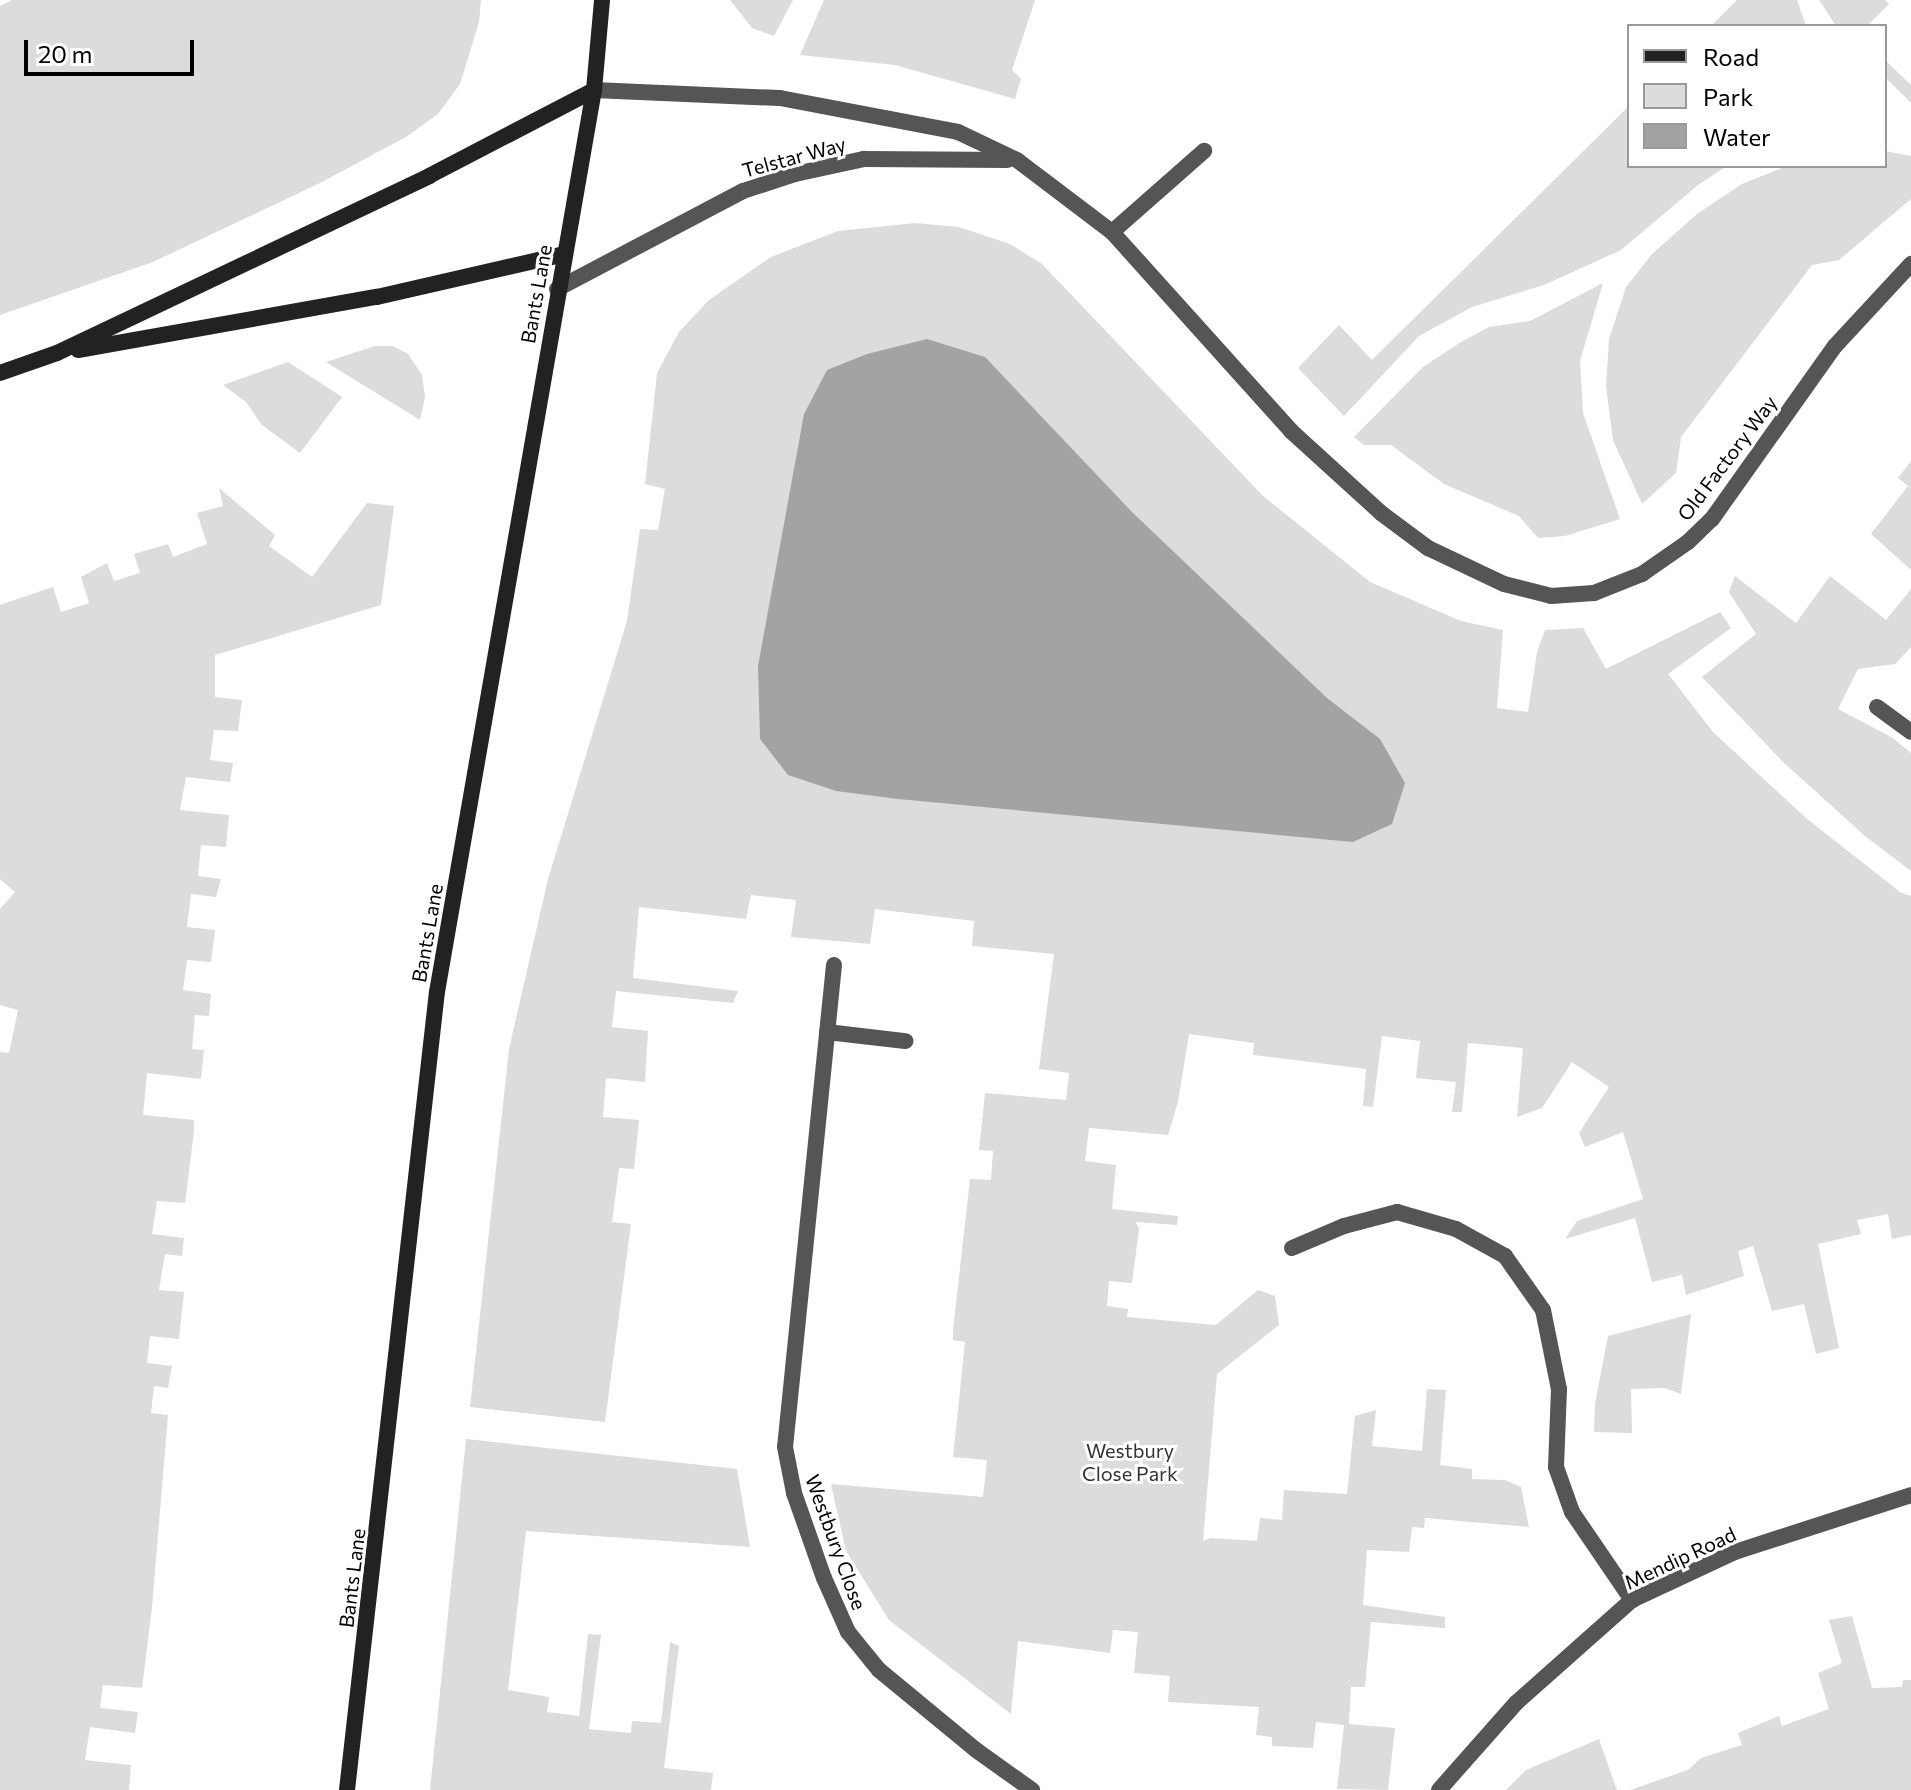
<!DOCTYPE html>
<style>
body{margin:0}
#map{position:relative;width:1911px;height:1790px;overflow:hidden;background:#fff;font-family:Commissioner,sans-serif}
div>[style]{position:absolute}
.green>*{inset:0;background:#dcdcdc}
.water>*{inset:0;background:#a3a3a3}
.lane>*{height:16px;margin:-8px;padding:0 8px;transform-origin:8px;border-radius:8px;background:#555}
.street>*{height:16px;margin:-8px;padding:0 8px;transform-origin:8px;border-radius:8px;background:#555}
.secondary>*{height:16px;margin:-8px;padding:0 8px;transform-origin:8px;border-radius:8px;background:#222}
span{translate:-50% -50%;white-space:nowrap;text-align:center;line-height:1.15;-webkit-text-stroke:6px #fff;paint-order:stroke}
.street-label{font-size:20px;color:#000}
.park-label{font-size:20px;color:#333}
.legend{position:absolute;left:1627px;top:24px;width:260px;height:144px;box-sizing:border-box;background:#fff;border:2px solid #999;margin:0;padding:10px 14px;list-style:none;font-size:24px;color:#000}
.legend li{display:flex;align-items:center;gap:16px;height:40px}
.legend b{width:40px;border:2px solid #999}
.scale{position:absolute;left:24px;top:40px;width:170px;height:36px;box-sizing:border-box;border:4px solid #000;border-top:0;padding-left:10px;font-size:24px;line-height:28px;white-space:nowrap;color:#000;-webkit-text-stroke:6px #fff;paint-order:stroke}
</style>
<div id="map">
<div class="green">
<div style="clip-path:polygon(12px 0,481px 0,479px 22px,460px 84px,438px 114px,406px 137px,320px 183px,153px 262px,0 315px,0 6px)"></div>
<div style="clip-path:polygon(730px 0,793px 0,774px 36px,752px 28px)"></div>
<div style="clip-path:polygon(824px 0,1035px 0,1012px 70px,1021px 79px,1015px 99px,895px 65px,800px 55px)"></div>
<div style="clip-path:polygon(1737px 0,1797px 0,1806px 26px,1711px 26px)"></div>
<div style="clip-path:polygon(1819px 0,1885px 0,1889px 4px,1867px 26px,1836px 26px)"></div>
<div style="clip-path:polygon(1885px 60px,1911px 85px,1911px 103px,1885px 77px)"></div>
<div style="clip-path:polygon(1629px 106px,1629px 166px,1727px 166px,1698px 185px,1621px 250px,1544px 285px,1472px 307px,1419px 336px,1344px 416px,1298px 368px,1339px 325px,1372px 360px)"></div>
<div style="clip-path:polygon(1885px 151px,1911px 156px,1911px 199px,1839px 260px,1812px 265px,1681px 437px,1676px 473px,1642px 504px,1613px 440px,1606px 386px,1609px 339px,1626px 287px,1652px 254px,1697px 214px,1742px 184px,1787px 166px,1885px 166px)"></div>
<div style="clip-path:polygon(915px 223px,959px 227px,1010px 244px,1042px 264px,1263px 496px,1370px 582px,1461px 621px,1503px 630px,1497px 708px,1528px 712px,1537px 652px,1545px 630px,1583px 628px,1606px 669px,1720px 612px,1731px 628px,1668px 674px,1713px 732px,1806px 818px,1900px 892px,1911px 896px,1911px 1235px,1892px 1239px,1888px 1214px,1857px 1220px,1861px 1234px,1818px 1244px,1839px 1348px,1816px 1354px,1804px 1304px,1772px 1311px,1753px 1246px,1738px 1251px,1744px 1276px,1686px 1295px,1682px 1275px,1652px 1282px,1635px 1218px,1565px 1239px,1577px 1221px,1643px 1199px,1623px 1132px,1585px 1147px,1579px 1133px,1609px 1087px,1572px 1062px,1542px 1108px,1517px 1117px,1523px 1048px,1468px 1043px,1462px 1112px,1452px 1112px,1456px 1082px,1416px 1078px,1420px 1041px,1382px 1036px,1373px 1107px,1363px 1106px,1366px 1069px,1253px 1055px,1254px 1043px,1189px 1034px,1178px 1102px,1168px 1135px,1089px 1128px,1085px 1161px,1116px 1165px,1112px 1209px,1178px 1216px,1177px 1225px,1136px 1222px,1139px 1229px,1132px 1283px,1109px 1281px,1107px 1306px,1128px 1309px,1127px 1317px,1216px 1325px,1258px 1290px,1275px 1296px,1279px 1325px,1217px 1374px,1203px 1541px,1211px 1538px,1257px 1541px,1260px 1518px,1282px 1520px,1284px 1490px,1347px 1494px,1355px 1416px,1376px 1410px,1372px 1446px,1422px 1451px,1427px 1389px,1446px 1390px,1440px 1465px,1472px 1469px,1472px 1479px,1505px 1480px,1521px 1487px,1529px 1527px,1425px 1518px,1424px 1528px,1412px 1527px,1409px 1552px,1367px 1550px,1363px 1605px,1445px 1617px,1445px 1628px,1371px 1622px,1365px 1687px,1351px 1687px,1349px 1724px,1395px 1728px,1388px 1790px,1337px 1789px,1344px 1725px,1316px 1722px,1313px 1748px,1272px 1746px,1272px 1737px,1256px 1735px,1259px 1707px,1168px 1702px,1170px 1676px,1134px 1673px,1138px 1632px,1113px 1630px,1110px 1653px,1018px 1641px,1011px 1714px,889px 1620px,846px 1551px,831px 1484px,983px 1497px,987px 1460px,953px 1457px,965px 1342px,953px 1340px,953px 1330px,970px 1179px,991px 1180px,993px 1151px,979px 1150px,985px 1093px,1066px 1100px,1069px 1073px,1039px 1069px,1054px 954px,972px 946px,974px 921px,875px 909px,870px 944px,791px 937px,796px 900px,751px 895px,746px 919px,639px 907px,633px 978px,738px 991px,733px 1003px,616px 991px,612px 1027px,648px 1031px,645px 1082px,606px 1078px,603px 1117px,639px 1120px,634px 1169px,619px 1168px,612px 1222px,631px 1224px,605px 1422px,470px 1407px,509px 1049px,548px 879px,627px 621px,640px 529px,658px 530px,665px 489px,645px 484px,657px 373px,679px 332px,709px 300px,771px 257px,838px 231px)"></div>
<div style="clip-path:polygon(1603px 283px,1580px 361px,1583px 413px,1620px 519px,1565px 536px,1538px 538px,1519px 516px,1444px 484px,1391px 445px,1364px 445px,1354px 437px,1423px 367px,1461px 342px,1489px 327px,1530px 321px)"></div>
<div style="clip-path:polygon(375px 346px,393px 346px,408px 354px,422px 375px,425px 397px,420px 420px,326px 362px)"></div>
<div style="clip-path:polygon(288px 362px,342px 397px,300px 453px,262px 425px,246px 402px,223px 385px)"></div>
<div style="clip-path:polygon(1911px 461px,1911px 570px,1871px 534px,1908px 486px,1898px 478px)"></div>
<div style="clip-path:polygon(219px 488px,275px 535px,269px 546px,312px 577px,367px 503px,394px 506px,381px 605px,215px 655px,215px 697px,242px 700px,238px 731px,214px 730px,210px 760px,233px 763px,230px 782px,186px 777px,180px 810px,229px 815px,226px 847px,201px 845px,198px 876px,221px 879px,216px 897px,191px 894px,187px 927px,215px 930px,211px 962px,187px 960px,183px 990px,211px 994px,209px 1016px,195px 1015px,192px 1049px,204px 1050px,201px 1079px,147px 1073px,143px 1115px,194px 1120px,194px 1131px,185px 1203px,157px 1201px,152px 1234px,184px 1238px,182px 1256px,165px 1254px,159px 1290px,184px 1292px,179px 1339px,150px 1336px,147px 1363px,172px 1366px,168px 1388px,154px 1386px,151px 1413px,168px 1415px,152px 1607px,142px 1688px,103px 1685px,100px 1708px,138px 1712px,135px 1733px,90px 1727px,85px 1760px,131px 1765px,129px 1790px,0 1790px,0 1052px,9px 1053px,18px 1010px,0 1005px,0 909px,15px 892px,0 879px,0 605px,53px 587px,61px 612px,89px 603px,81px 577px,107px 563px,114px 581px,140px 573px,134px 554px,168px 544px,173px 557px,207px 544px,197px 513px,223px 506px)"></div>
<div style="clip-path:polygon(1735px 576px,1796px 623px,1830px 576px,1886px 620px,1911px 589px,1911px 647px,1895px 664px,1858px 669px,1838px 709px,1893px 738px,1911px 753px,1911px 871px,1865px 836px,1783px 762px,1702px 677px,1756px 634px,1729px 592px)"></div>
<div style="clip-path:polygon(1691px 1314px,1681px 1394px,1665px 1388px,1631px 1389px,1632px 1433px,1594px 1432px,1595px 1404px,1608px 1336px)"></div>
<div style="clip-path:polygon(466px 1439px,737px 1469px,750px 1547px,526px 1531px,508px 1690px,549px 1697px,547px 1712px,579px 1716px,588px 1634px,601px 1635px,589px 1729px,631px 1733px,632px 1721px,661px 1723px,670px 1642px,679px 1646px,664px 1768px,713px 1773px,711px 1790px,430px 1790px)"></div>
<div style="clip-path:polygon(1852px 1616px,1872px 1688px,1902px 1687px,1903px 1680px,1911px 1680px,1911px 1790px,1630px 1790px,1688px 1770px,1701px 1758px,1742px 1745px,1738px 1733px,1779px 1716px,1782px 1726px,1829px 1709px,1818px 1673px,1842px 1663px,1829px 1620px)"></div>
<div style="clip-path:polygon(1599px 1739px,1617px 1790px,1506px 1790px,1526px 1770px)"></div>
</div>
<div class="water">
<div style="clip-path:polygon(927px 339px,985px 357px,1132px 512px,1327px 698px,1380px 739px,1405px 783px,1392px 824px,1353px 842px,898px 799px,836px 791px,788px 775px,760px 739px,758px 666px,804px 414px,827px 370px,867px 354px)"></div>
</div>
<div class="lane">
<div style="left:1112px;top:232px;width:123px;rotate:-41.4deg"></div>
<div style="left:1877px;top:707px;width:42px;rotate:36.3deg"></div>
</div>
<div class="street">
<div style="left:594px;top:90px;width:186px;rotate:2.5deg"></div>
<div style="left:780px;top:98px;width:181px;rotate:10.8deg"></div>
<div style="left:958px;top:132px;width:65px;rotate:25.4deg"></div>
<div style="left:1017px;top:160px;width:119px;rotate:37.2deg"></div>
<div style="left:1112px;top:232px;width:268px;rotate:48deg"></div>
<div style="left:1291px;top:431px;width:122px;rotate:42.3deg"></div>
<div style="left:1381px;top:513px;width:59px;rotate:36.7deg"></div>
<div style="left:1428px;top:548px;width:84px;rotate:25.3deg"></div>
<div style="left:1504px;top:584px;width:49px;rotate:14.3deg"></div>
<div style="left:1551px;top:596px;width:43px;rotate:-4deg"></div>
<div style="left:1594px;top:593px;width:52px;rotate:-21.6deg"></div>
<div style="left:1642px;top:574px;width:56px;rotate:-34.8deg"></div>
<div style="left:1688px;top:542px;width:33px;rotate:-44deg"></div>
<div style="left:1712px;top:519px;width:212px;rotate:-54.6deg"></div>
<div style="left:1835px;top:346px;width:112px;rotate:-47.2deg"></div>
<div style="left:557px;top:289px;width:210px;rotate:-27.8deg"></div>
<div style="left:743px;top:191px;width:55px;rotate:-18.1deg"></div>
<div style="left:795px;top:174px;width:71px;rotate:-12.3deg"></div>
<div style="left:864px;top:159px;width:143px;rotate:0.4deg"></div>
<div style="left:834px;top:965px;width:484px;rotate:95.8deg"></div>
<div style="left:785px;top:1447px;width:47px;rotate:78.9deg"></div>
<div style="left:794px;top:1493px;width:90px;rotate:70.6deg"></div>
<div style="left:824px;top:1578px;width:59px;rotate:66deg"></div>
<div style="left:848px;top:1632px;width:49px;rotate:50.8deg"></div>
<div style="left:879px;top:1670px;width:126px;rotate:39.5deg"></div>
<div style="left:976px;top:1750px;width:69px;rotate:35.5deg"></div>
<div style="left:827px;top:1032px;width:79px;rotate:6.6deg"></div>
<div style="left:1292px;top:1248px;width:56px;rotate:-22.9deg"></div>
<div style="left:1344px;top:1226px;width:55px;rotate:-14.8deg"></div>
<div style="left:1397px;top:1212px;width:61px;rotate:16.1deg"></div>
<div style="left:1456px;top:1229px;width:56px;rotate:28.9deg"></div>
<div style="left:1505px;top:1256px;width:66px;rotate:54.9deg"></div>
<div style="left:1543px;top:1310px;width:81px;rotate:78.6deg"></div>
<div style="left:1559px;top:1389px;width:78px;rotate:92.2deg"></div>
<div style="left:1556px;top:1467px;width:48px;rotate:70.4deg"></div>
<div style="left:1572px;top:1512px;width:107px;rotate:55.7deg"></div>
<div style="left:1439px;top:1790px;width:116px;rotate:-48.5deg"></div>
<div style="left:1516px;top:1703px;width:155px;rotate:-41.6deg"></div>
<div style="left:1632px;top:1600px;width:114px;rotate:-25deg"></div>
<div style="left:1735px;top:1552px;width:185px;rotate:-17.9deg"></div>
</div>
<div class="secondary">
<div style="left:78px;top:350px;width:304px;rotate:-10.1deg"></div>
<div style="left:377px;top:297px;width:192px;rotate:-12.9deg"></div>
<div style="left:0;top:373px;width:60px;rotate:-19.3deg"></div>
<div style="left:57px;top:353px;width:412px;rotate:-25.4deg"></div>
<div style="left:429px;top:176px;width:186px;rotate:-27.5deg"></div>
<div style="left:347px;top:1790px;width:803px;rotate:-83.57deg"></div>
<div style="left:437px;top:992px;width:916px;rotate:-80.13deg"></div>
<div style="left:594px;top:90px;width:90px;rotate:-84.9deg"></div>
</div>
<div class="street-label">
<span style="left:794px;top:157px;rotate:-15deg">Telstar Way</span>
<span style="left:536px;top:294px;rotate:-80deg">Bants Lane</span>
<span style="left:1727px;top:458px;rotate:-53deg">Old Factory Way</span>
<span style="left:427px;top:933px;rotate:-80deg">Bants Lane</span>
<span style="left:836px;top:1542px;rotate:70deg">Westbury Close</span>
<span style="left:1680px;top:1558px;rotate:-25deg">Mendip Road</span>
<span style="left:352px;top:1578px;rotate:-83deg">Bants Lane</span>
</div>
<div class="park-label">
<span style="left:1130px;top:1462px">Westbury<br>Close Park</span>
</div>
<ul class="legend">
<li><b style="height:10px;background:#222"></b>Road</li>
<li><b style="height:22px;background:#dcdcdc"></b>Park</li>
<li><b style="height:22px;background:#a3a3a3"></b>Water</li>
</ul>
<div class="scale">20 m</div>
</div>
